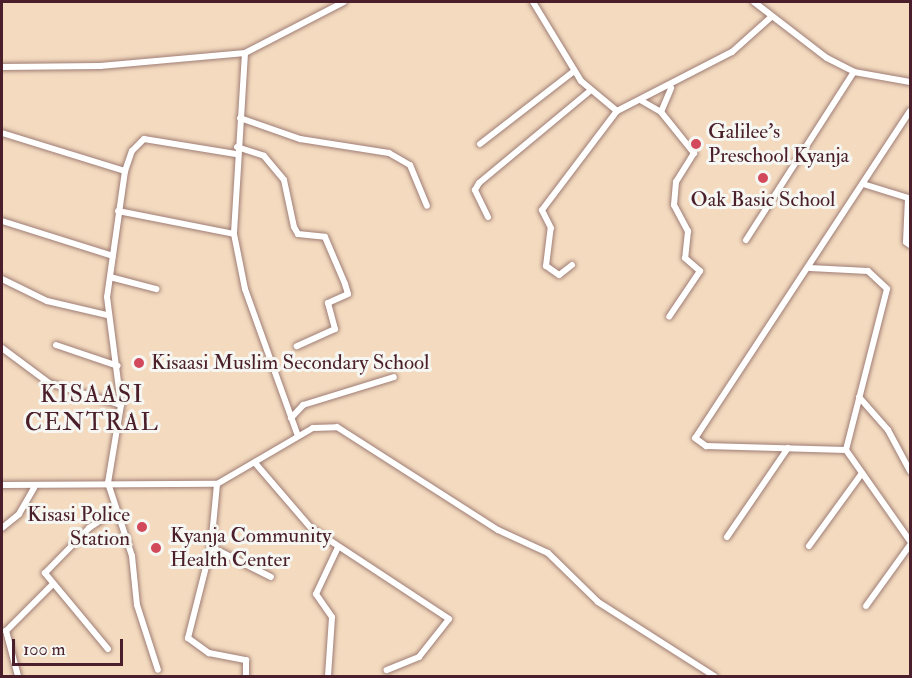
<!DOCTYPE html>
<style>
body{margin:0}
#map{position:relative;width:912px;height:678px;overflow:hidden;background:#f4dbbf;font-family:"IM FELL Double Pica",serif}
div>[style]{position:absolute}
.roads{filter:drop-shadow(0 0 2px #9f7d75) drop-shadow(0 0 2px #9f7d75)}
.street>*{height:6px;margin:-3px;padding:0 3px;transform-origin:3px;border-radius:3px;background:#fff}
.dots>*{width:16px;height:16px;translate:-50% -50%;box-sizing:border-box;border:3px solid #f6f6f2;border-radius:50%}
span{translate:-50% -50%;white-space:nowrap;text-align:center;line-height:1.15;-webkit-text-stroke:6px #f6f6f2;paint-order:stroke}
.poi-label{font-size:21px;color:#4a1f2b}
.left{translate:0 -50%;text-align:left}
.right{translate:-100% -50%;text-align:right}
.quarter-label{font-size:24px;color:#4a1f2b;letter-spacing:1.5px}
.frame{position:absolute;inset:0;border:3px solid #4a1f2b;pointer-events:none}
.scale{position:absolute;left:12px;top:639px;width:111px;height:27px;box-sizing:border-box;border:3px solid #4a1f2b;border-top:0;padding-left:8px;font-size:18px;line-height:21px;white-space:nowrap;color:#4a1f2b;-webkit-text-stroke:4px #f6f6f2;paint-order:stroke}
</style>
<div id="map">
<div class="roads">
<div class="street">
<div style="left:533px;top:2px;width:92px;rotate:58.7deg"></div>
<div style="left:581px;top:81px;width:47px;rotate:39.8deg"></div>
<div style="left:617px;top:111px;width:129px;rotate:-27.2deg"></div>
<div style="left:732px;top:52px;width:51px;rotate:-41.8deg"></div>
<div style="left:754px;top:2px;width:92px;rotate:37.5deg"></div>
<div style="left:827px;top:58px;width:30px;rotate:27deg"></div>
<div style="left:854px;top:72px;width:57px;rotate:10.1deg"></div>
<div style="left:245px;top:53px;width:181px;rotate:93.5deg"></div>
<div style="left:234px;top:234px;width:56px;rotate:78.7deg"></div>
<div style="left:245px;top:289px;width:156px;rotate:70.2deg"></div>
<div style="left:2px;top:67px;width:98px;rotate:-0.6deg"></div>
<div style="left:100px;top:66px;width:146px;rotate:-5.1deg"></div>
<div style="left:245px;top:53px;width:111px;rotate:-27.3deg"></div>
<div style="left:642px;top:101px;width:22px;rotate:30deg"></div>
<div style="left:661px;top:112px;width:53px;rotate:51.2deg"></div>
<div style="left:694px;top:153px;width:34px;rotate:122deg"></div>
<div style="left:676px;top:182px;width:23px;rotate:95deg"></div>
<div style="left:674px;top:205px;width:30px;rotate:62deg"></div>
<div style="left:688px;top:231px;width:27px;rotate:96deg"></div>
<div style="left:685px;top:258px;width:20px;rotate:41deg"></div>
<div style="left:700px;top:271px;width:55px;rotate:124deg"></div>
<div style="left:910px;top:111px;width:391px;rotate:123.3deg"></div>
<div style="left:695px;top:438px;width:14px;rotate:36deg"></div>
<div style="left:706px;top:446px;width:140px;rotate:1.6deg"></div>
<div style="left:846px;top:450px;width:111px;rotate:54.9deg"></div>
<div style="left:661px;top:112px;width:26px;rotate:-67deg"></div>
<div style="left:240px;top:118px;width:64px;rotate:19.3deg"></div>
<div style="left:300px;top:139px;width:90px;rotate:8.9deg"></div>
<div style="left:389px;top:153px;width:24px;rotate:30deg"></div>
<div style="left:410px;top:165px;width:44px;rotate:67.5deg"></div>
<div style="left:2px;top:133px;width:129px;rotate:17.2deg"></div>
<div style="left:125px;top:171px;width:127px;rotate:98.1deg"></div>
<div style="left:107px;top:297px;width:109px;rotate:82.6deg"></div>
<div style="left:121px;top:405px;width:79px;rotate:99.5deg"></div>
<div style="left:108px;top:483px;width:77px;rotate:71.8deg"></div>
<div style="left:132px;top:556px;width:49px;rotate:84.2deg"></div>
<div style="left:137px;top:605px;width:68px;rotate:72.1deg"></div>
<div style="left:480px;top:144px;width:119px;rotate:-37.8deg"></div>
<div style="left:237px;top:147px;width:28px;rotate:18deg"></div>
<div style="left:264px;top:156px;width:31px;rotate:50deg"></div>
<div style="left:284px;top:180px;width:48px;rotate:78deg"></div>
<div style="left:294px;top:227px;width:8px;rotate:60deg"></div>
<div style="left:298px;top:234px;width:27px;rotate:6deg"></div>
<div style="left:325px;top:237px;width:51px;rotate:66.9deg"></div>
<div style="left:345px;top:284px;width:10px;rotate:73deg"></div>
<div style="left:348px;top:294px;width:22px;rotate:156deg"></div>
<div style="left:328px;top:303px;width:27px;rotate:75deg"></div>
<div style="left:335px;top:329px;width:42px;rotate:155.9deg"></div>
<div style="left:125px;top:171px;width:21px;rotate:-71deg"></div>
<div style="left:132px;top:151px;width:17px;rotate:-45deg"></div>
<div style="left:144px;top:139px;width:93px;rotate:9.3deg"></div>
<div style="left:863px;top:184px;width:47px;rotate:17.3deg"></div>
<div style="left:908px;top:198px;width:44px;rotate:92.6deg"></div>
<div style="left:906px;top:242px;width:5px;rotate:37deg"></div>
<div style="left:118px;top:211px;width:118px;rotate:11.2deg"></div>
<div style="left:488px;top:217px;width:30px;rotate:-116deg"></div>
<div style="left:475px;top:190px;width:8px;rotate:-60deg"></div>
<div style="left:479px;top:183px;width:144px;rotate:-39.7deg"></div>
<div style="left:2px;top:221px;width:116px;rotate:17.5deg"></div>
<div style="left:746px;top:240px;width:200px;rotate:-57.3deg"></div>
<div style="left:572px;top:265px;width:16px;rotate:142deg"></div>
<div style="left:559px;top:275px;width:16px;rotate:-145deg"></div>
<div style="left:546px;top:266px;width:38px;rotate:-83deg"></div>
<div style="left:551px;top:228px;width:20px;rotate:-117deg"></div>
<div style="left:542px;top:210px;width:124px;rotate:-52.9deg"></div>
<div style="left:810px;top:268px;width:58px;rotate:3deg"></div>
<div style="left:868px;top:271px;width:26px;rotate:43deg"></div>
<div style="left:887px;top:289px;width:166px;rotate:104.3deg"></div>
<div style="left:110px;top:277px;width:48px;rotate:14.6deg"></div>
<div style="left:2px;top:279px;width:50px;rotate:26.1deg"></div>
<div style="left:47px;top:301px;width:62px;rotate:13.1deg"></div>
<div style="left:56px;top:345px;width:65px;rotate:18.7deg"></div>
<div style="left:2px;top:348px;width:59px;rotate:36.7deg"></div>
<div style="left:49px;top:383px;width:75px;rotate:17deg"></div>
<div style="left:859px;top:397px;width:44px;rotate:48.7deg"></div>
<div style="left:888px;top:430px;width:47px;rotate:61.8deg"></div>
<div style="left:291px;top:418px;width:18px;rotate:-47deg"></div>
<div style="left:303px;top:405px;width:95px;rotate:-17.1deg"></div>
<div style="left:256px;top:464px;width:84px;rotate:49.3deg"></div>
<div style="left:311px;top:528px;width:165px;rotate:33.4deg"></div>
<div style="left:449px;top:619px;width:48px;rotate:128.3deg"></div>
<div style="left:419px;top:657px;width:35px;rotate:158deg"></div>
<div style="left:217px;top:484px;width:63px;rotate:95.4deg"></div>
<div style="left:211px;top:547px;width:94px;rotate:104.2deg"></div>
<div style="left:188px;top:638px;width:26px;rotate:36deg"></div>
<div style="left:209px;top:653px;width:38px;rotate:11deg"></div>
<div style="left:246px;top:660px;width:16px;rotate:90deg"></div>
<div style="left:2px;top:485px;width:215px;rotate:-0.3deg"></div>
<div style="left:217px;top:484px;width:111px;rotate:-30.3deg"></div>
<div style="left:313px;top:428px;width:24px;rotate:-2deg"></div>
<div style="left:337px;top:427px;width:191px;rotate:32.6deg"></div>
<div style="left:498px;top:530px;width:55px;rotate:24.7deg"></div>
<div style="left:548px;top:553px;width:70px;rotate:44.4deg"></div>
<div style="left:598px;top:602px;width:138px;rotate:32.5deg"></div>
<div style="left:2px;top:528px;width:22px;rotate:-39deg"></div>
<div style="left:19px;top:514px;width:30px;rotate:-60deg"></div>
<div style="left:727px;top:537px;width:108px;rotate:-55.6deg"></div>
<div style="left:809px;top:546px;width:90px;rotate:-54deg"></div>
<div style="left:211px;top:547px;width:67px;rotate:26.6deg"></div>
<div style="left:866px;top:606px;width:75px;rotate:-54.2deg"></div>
<div style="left:108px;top:649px;width:99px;rotate:-129.7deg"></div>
<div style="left:45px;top:573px;width:63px;rotate:-45.6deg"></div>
<div style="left:89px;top:528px;width:32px;rotate:-34deg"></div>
<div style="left:18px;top:676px;width:47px;rotate:-104.9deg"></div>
<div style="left:6px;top:631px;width:64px;rotate:-45deg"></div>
<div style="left:328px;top:676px;width:59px;rotate:-86.1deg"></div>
<div style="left:332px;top:617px;width:28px;rotate:-125deg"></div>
<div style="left:316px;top:594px;width:52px;rotate:-64.9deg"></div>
</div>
</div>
<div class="dots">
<div style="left:696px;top:144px;background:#d1495b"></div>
<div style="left:763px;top:178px;background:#d1495b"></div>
<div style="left:139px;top:363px;background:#d1495b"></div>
<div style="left:142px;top:527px;background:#d1495b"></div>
<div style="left:156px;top:548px;background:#d1495b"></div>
</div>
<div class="poi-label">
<span class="left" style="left:708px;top:144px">Galilee's<br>Preschool Kyanja</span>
<span style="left:763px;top:200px">Oak Basic School</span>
<span class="left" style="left:151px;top:363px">Kisaasi Muslim Secondary School</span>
<span class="right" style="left:130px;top:527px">Kisasi Police<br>Station</span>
<span class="left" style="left:170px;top:548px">Kyanja Community<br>Health Center</span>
</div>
<div class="quarter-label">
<span style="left:92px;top:409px">KISAASI<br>CENTRAL</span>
</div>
<div class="frame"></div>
<div class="scale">100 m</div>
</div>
